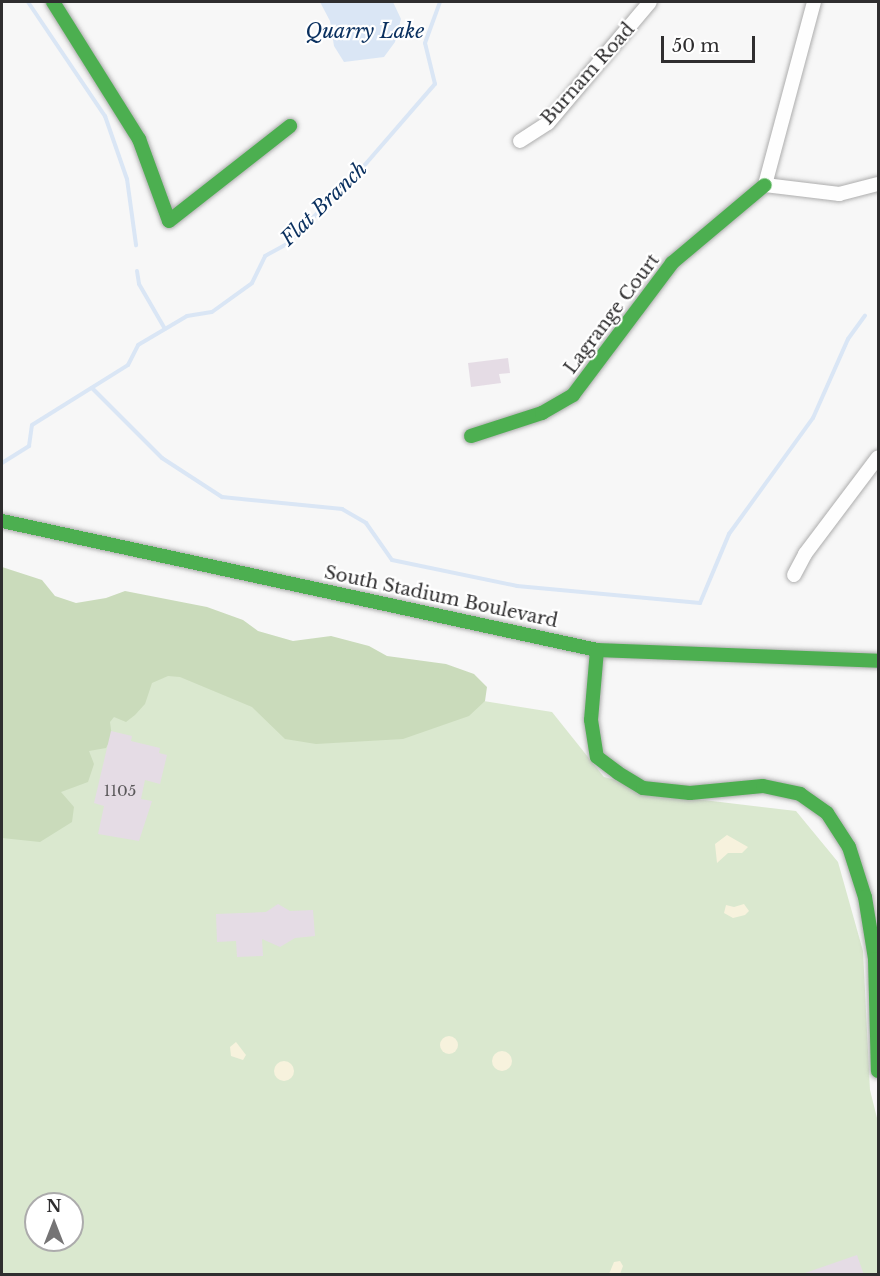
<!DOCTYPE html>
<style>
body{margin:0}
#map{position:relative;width:880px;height:1276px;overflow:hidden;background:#f7f7f7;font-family:"Libre Baskerville",serif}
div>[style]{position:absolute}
.green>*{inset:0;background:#dae8cf}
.forest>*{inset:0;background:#cadbbb}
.sand>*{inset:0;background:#f7f2dd}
.round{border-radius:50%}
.water>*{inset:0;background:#dae6f5}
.stream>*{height:4px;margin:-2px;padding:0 2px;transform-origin:2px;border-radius:2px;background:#dae6f5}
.building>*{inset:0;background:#e5dce5}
.roads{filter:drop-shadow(0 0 2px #adadad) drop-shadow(0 0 2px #adadad)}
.street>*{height:14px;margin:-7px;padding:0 7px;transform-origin:7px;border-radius:7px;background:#fefefe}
.fast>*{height:14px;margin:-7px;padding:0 7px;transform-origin:7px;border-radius:7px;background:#4caf50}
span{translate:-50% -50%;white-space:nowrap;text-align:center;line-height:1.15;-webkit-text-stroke:4.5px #fff;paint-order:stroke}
.number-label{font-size:15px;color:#5c5a5c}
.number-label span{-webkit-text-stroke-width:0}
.street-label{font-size:18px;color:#2f2e2f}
.water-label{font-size:20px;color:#0a305f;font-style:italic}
.frame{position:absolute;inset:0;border:3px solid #2f2e2f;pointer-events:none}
.north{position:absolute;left:24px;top:1192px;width:60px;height:60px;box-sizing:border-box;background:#fff;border:2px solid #acabac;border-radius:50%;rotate:0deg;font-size:16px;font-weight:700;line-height:24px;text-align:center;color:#2f2e2f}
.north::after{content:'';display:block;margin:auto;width:21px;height:27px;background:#757475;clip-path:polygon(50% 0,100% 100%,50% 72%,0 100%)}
.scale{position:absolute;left:661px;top:36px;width:94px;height:27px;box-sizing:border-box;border:3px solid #2f2e2f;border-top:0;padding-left:8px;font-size:18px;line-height:21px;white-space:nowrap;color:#2f2e2f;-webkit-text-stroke:4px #fff;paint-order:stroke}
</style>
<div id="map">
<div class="green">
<div style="clip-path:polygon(evenodd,192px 659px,297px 671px,552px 712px,604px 777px,687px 798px,796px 811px,838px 862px,863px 951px,870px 1090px,878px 1122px,878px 1274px,2px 1274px,2px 783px,124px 683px,192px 659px,36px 1204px,72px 1204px,72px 1240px,36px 1240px,36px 1204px)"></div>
</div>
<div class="forest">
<div style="clip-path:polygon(2px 567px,42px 580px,55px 596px,76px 603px,106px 598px,125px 591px,207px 607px,243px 620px,258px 631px,293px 641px,331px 636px,369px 646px,387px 656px,446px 664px,474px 674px,487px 687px,485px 701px,469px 716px,403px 739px,316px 744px,285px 739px,252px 707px,180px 677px,168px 676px,152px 683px,145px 704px,135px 715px,126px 722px,114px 717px,110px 722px,112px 737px,106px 748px,89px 751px,94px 764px,88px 782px,61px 792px,74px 807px,72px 822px,40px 842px,2px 838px)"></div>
</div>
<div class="sand">
<div style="clip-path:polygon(727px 835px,748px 847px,742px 853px,728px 853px,717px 863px,715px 844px)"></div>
<div style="clip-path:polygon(744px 904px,749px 911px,745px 915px,733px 918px,724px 913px,726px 905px,734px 907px)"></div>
<div class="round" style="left:440px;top:1036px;width:18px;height:18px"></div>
<div style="clip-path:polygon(236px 1042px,246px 1055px,243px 1060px,231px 1056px,230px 1047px)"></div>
<div class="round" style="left:492px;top:1051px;width:20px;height:20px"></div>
<div class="round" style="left:274px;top:1061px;width:20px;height:20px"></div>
<div style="clip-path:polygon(620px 1261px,623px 1266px,620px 1274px,609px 1274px,614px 1262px)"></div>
</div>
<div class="water">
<div style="clip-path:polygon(320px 2px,393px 2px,401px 19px,395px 42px,384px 57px,344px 62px,334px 46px,330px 21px)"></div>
</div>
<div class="stream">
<div style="left:28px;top:2px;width:138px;rotate:56deg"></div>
<div style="left:105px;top:116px;width:67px;rotate:70.8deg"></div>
<div style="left:127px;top:179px;width:67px;rotate:82.2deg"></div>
<div style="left:137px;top:271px;width:13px;rotate:81deg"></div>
<div style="left:139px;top:284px;width:52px;rotate:60deg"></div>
<div style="left:92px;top:388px;width:99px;rotate:45deg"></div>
<div style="left:162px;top:458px;width:72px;rotate:33deg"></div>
<div style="left:222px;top:497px;width:121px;rotate:5.7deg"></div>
<div style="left:342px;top:509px;width:28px;rotate:30deg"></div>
<div style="left:366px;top:523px;width:45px;rotate:54.9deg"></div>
<div style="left:392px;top:560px;width:128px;rotate:11.7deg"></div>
<div style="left:517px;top:586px;width:184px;rotate:5.3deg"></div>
<div style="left:700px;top:603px;width:75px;rotate:-67.2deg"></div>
<div style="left:729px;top:534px;width:143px;rotate:-54.1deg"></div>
<div style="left:813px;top:418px;width:86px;rotate:-66.1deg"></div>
<div style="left:848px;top:339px;width:29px;rotate:-54deg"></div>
<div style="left:2px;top:463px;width:32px;rotate:-32deg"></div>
<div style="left:29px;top:446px;width:21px;rotate:-82deg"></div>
<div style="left:32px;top:425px;width:113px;rotate:-32deg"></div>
<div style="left:128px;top:365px;width:22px;rotate:-63deg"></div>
<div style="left:138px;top:345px;width:57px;rotate:-30.6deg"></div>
<div style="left:187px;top:316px;width:25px;rotate:-9deg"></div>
<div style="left:212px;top:312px;width:49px;rotate:-35.9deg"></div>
<div style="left:252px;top:283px;width:30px;rotate:-64deg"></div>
<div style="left:265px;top:256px;width:25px;rotate:-29deg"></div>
<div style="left:287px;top:244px;width:108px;rotate:-45.4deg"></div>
<div style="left:363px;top:167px;width:110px;rotate:-49.1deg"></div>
<div style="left:435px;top:84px;width:42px;rotate:-103.7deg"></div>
<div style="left:425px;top:43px;width:44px;rotate:-69.9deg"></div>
</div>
<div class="building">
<div style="clip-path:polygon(508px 358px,510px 373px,499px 374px,501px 383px,471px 387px,468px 363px)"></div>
<div style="clip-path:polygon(111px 731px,132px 736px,131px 741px,160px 748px,159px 753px,167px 755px,160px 784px,145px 780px,141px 799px,152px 801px,139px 841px,98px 834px,104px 806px,94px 803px)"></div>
<div style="clip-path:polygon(278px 904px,290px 911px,313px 910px,315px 936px,295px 938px,280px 947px,262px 939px,263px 956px,237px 957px,236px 941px,217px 942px,216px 914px,266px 912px)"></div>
<div style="clip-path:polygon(857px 1255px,864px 1275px,805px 1275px,805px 1273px)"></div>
</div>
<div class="roads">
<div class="street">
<div style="left:814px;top:2px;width:189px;rotate:105deg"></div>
<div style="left:765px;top:185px;width:75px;rotate:6.9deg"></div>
<div style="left:839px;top:194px;width:40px;rotate:-14.4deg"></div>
<div style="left:520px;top:141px;width:33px;rotate:-33deg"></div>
<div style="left:548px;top:123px;width:158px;rotate:-49.9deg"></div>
<div style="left:794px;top:575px;width:24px;rotate:-62deg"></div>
<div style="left:805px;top:554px;width:121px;rotate:-53deg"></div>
</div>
<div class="fast">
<div style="left:53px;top:2px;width:162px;rotate:57.9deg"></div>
<div style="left:139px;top:139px;width:87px;rotate:69.9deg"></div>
<div style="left:169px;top:221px;width:154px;rotate:-38.1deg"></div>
<div style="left:471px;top:436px;width:75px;rotate:-17.9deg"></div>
<div style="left:542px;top:413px;width:36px;rotate:-30deg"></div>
<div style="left:573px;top:395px;width:165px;rotate:-53.1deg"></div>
<div style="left:672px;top:263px;width:121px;rotate:-40deg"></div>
<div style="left:2px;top:521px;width:609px;rotate:12.23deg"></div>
<div style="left:597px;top:650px;width:281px;rotate:2.2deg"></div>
<div style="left:597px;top:650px;width:70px;rotate:94.9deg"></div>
<div style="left:591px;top:720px;width:37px;rotate:81deg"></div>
<div style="left:597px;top:757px;width:26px;rotate:37deg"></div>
<div style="left:618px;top:773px;width:29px;rotate:31deg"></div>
<div style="left:643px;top:788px;width:47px;rotate:6.1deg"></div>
<div style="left:690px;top:793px;width:73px;rotate:-5.5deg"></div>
<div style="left:763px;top:786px;width:38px;rotate:12deg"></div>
<div style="left:800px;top:794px;width:33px;rotate:35deg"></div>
<div style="left:827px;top:813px;width:40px;rotate:57.1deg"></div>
<div style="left:849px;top:847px;width:52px;rotate:72.3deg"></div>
<div style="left:865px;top:897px;width:63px;rotate:80.8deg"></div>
<div style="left:875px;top:959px;width:112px;rotate:88.5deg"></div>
</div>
</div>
<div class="number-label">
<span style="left:120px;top:791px">1105</span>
</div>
<div class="street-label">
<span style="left:588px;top:74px;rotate:-48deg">Burnam Road</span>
<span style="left:612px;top:314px;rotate:-53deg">Lagrange Court</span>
<span style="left:441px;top:597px;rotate:12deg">South Stadium Boulevard</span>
</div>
<div class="water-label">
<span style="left:365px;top:31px">Quarry Lake</span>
<span style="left:324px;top:204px;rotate:-44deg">Flat Branch</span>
</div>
<div class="frame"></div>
<div class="north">N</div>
<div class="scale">50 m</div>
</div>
